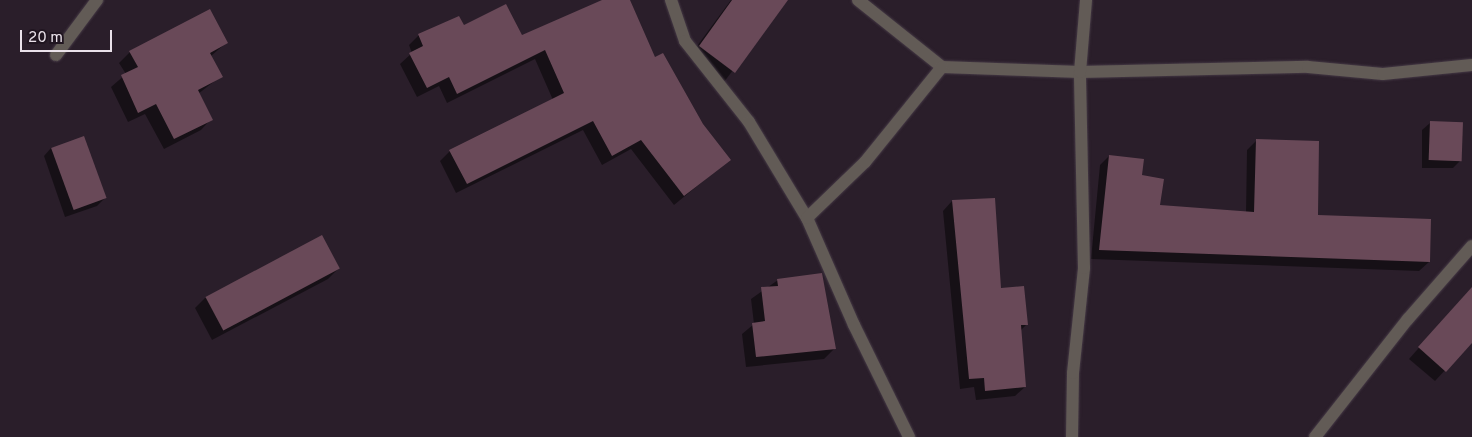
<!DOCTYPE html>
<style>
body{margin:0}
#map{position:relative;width:1472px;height:437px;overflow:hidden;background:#2a1e2a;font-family:Overpass,sans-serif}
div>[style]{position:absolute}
.shadow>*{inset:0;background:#0007}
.building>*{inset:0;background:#694958;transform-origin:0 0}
.roads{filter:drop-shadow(0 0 1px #453945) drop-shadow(0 0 1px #453945)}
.minor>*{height:12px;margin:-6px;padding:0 6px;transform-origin:6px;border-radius:6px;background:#625b56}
span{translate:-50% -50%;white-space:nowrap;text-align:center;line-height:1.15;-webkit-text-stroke:4px #201520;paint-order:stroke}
.scale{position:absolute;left:20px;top:30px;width:92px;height:22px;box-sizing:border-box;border:2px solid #eae2ea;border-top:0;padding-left:6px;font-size:15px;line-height:18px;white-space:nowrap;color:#eae2ea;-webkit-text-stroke:4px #201520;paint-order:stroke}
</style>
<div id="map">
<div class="shadow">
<div style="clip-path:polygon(605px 0,629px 0,654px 59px,729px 160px,674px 205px,631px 149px,602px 165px,583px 130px,456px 193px,440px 161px,450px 151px,553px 100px,535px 59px,447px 103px,439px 86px,417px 97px,400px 64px,412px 53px,409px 45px,419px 35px,463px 27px,521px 36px)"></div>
<div style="clip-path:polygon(731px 0,786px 0,724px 82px,689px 57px)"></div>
<div style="clip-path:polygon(226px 43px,211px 56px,221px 76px,198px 94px,211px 119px,201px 130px,164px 149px,145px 114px,128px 122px,111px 87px,126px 74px,119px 63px,130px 52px)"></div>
<div style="clip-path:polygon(1430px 123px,1461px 160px,1453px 168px,1422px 168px,1422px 130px)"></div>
<div style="clip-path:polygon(1256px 141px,1316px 216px,1429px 262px,1419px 271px,1091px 259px,1100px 165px,1109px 156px,1141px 176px,1159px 206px,1246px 213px,1247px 150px)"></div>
<div style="clip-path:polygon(51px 148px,105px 198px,97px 206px,65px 217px,44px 156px)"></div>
<div style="clip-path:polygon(952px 201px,1000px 290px,1027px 324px,1020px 331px,1025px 387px,1015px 396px,976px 400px,974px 387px,960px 389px,943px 211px)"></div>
<div style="clip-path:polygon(338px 269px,328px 279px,212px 340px,195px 308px,205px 298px)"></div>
<div style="clip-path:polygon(778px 280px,835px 348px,824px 359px,746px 367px,742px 334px,754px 324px,751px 299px)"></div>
<div style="clip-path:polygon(1472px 288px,1472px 341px,1435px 381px,1409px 359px)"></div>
</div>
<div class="building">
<div style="clip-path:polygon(602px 0,630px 0,655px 57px,663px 53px,703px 124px,731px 160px,684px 196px,641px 140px,612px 156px,593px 121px,467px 184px,449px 150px,564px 93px,545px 50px,457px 94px,449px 77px,427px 88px,409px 53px,423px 46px,418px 34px,459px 16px,464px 25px,506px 4px,522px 35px)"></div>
<div style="clip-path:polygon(732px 0,788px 0,735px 73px,699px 46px)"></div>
<div style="clip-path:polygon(210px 9px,228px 43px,210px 53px,223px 77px,198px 90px,213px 120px,174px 139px,156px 104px,138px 113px,121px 75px,138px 67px,129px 51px)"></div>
<div style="left:1430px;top:121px;width:33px;height:39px;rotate:2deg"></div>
<div style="left:84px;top:136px;width:66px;height:35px;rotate:70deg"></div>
<div style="clip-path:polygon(1256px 139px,1319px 141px,1318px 215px,1431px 219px,1430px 262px,1099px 250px,1109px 155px,1144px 159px,1142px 175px,1164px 179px,1160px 205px,1254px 212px)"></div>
<div style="clip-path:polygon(995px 198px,1001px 288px,1024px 286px,1028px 325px,1021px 325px,1026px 387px,985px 391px,984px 378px,969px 379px,952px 200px)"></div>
<div style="left:322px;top:235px;width:38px;height:132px;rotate:62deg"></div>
<div style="clip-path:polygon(822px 273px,836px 349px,756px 357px,752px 323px,765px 321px,761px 287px,778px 286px,777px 279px)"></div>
<div style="clip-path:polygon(1472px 287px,1472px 343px,1446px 372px,1418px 347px)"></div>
</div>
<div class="roads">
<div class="minor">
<div style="left:671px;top:0;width:43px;rotate:71.1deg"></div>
<div style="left:685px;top:41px;width:103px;rotate:51.7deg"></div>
<div style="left:749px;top:122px;width:112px;rotate:58.9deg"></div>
<div style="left:807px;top:218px;width:117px;rotate:66.3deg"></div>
<div style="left:854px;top:325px;width:125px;rotate:63.8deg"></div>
<div style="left:858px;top:0;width:107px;rotate:38.6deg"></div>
<div style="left:942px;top:67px;width:138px;rotate:2.1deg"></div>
<div style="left:1080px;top:72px;width:228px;rotate:-1.3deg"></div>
<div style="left:1308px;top:67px;width:75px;rotate:5.3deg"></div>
<div style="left:1383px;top:74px;width:89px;rotate:-5.8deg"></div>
<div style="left:56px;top:55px;width:69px;rotate:-53.3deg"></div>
<div style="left:807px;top:218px;width:81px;rotate:-44deg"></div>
<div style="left:865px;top:162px;width:122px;rotate:-51deg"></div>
<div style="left:1072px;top:437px;width:64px;rotate:-89.1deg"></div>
<div style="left:1073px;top:373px;width:106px;rotate:-84deg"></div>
<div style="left:1084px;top:268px;width:196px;rotate:-91.2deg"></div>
<div style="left:1080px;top:72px;width:72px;rotate:-85.2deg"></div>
<div style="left:1315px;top:437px;width:150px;rotate:-51.8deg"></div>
<div style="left:1408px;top:319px;width:97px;rotate:-48.8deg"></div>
</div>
</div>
<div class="scale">20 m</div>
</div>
